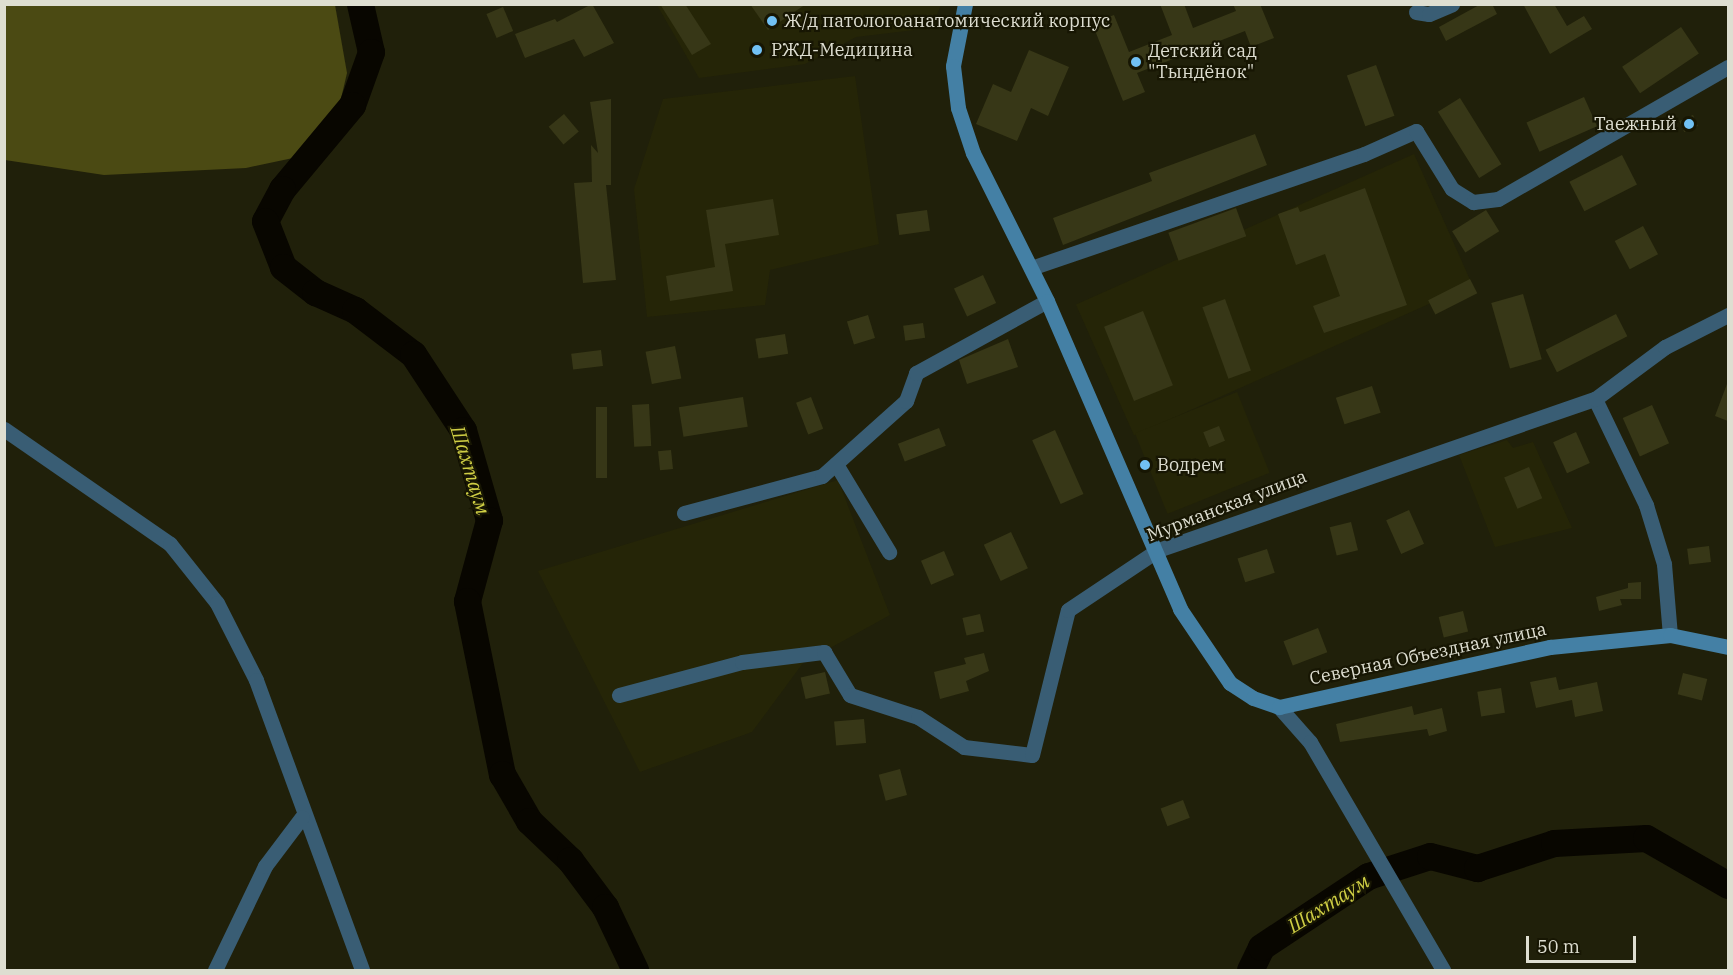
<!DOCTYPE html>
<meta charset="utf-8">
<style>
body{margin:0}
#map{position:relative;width:1733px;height:975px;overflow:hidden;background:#20200a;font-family:"IBM Plex Serif",serif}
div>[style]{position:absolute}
.built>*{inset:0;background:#252507;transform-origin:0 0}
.forest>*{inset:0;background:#4b4a13}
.river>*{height:27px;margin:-13.5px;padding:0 13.5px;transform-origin:13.5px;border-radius:13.5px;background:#080600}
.building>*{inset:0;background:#373717;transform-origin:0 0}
.street>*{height:15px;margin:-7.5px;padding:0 7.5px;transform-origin:7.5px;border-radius:7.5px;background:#395d74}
.secondary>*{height:15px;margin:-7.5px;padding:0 7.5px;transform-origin:7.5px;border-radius:7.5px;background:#4480a5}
.dots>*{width:16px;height:16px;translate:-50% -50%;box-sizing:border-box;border:3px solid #171603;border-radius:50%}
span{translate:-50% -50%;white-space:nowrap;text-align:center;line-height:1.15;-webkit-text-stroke:4.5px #171603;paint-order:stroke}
.poi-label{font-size:18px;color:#deded1}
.left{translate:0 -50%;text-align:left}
.right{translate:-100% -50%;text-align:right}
.street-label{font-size:18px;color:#deded1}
.water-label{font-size:20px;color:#cfce44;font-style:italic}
.frame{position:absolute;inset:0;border:6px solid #deded1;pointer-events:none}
.scale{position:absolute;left:1526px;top:936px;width:110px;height:27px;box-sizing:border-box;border:3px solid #deded1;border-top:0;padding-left:8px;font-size:18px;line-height:21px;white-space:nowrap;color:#deded1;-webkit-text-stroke:4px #171603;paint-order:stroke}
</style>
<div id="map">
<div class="built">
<div style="clip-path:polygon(657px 5px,941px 5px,931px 28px,856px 37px,805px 64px,699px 78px)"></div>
<div style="clip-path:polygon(855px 76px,879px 244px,770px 270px,765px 305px,647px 317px,634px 189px,663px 99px)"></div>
<div style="left:1414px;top:154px;width:143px;height:370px;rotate:66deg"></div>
<div style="left:1237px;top:392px;width:87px;height:110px;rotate:68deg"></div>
<div style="clip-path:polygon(1507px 440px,1513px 448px,1533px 442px,1572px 528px,1495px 547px,1459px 455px)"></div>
<div style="clip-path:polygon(838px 480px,890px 615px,803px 663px,752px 732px,640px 772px,538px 571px)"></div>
</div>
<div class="forest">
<div style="clip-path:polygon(4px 5px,335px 5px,347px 73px,339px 107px,293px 158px,246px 168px,104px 175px,5px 160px)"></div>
</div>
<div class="river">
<div style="left:360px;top:4px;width:49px;rotate:77.1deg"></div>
<div style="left:371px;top:52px;width:56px;rotate:109.7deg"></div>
<div style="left:352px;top:105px;width:109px;rotate:129.8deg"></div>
<div style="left:282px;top:189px;width:36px;rotate:118deg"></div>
<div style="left:265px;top:221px;width:49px;rotate:68.6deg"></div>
<div style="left:283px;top:267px;width:41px;rotate:38deg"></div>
<div style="left:315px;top:292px;width:44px;rotate:24.2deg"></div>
<div style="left:355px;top:310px;width:73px;rotate:37.2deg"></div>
<div style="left:413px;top:354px;width:91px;rotate:56.7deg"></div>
<div style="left:463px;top:430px;width:94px;rotate:73.9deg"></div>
<div style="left:489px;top:520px;width:84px;rotate:105.2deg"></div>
<div style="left:467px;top:601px;width:177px;rotate:78.6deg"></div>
<div style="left:502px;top:774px;width:54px;rotate:60.1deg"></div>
<div style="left:529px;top:821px;width:57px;rotate:43.6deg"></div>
<div style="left:570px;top:860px;width:59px;rotate:53.3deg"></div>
<div style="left:605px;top:907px;width:70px;rotate:64.5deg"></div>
<div style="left:1250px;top:970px;width:25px;rotate:-64deg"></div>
<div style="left:1261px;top:947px;width:128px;rotate:-33.6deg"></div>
<div style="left:1368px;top:876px;width:65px;rotate:-17.9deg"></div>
<div style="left:1430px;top:856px;width:49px;rotate:14.3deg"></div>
<div style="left:1477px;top:868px;width:81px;rotate:-18deg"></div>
<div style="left:1554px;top:843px;width:92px;rotate:-3.1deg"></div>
<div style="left:1646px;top:838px;width:95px;rotate:29.8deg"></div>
</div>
<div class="building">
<div style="clip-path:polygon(592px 4px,614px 43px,584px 57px,574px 39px,525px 58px,515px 34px,555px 19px,557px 22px)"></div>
<div style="clip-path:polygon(660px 4px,685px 4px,711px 44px,692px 55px)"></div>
<div style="clip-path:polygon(750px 4px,806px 4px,768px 30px)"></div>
<div style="clip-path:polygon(1160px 4px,1184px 4px,1193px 28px,1236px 11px,1233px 4px,1260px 4px,1274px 38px,1251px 47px,1245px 31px,1137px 73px,1145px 92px,1123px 101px,1092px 23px,1114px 15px,1129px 52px,1172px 35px)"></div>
<div style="clip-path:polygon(1481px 4px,1492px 4px,1497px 14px,1446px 41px,1439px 27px)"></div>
<div style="clip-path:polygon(1523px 4px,1554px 4px,1567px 26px,1584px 16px,1592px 29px,1550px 54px)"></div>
<div style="left:503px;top:7px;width:26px;height:18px;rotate:67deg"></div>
<div style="left:1681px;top:27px;width:32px;height:71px;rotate:56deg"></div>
<div style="clip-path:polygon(1029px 50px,1069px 67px,1048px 116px,1031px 108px,1017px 141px,976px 124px,993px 84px,1011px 92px)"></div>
<div style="left:1376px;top:65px;width:54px;height:31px;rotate:70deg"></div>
<div style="left:1584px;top:97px;width:32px;height:63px;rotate:66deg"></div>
<div style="left:1460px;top:98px;width:78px;height:26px;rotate:58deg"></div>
<div style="clip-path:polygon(611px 99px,611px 185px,606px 185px,616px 280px,583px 283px,574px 183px,592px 182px,591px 145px,598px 153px,590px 102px)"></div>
<div style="left:564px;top:114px;width:23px;height:20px;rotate:50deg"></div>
<div style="left:1693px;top:115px;width:12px;height:15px;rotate:66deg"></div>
<div style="clip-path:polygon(1255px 134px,1267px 165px,1063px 245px,1053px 218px,1152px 181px,1149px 173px)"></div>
<div style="left:1622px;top:155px;width:33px;height:59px;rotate:63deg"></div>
<div style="clip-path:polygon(1365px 188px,1407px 305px,1324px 333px,1313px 306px,1340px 296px,1325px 254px,1296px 265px,1278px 214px,1298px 207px,1300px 212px)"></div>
<div style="clip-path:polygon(773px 199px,779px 235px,725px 244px,733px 291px,670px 301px,666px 276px,715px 267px,706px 210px)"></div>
<div style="left:1236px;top:208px;width:30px;height:72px;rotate:70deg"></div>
<div style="left:927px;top:210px;width:21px;height:31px;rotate:82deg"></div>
<div style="left:1486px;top:210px;width:25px;height:40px;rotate:58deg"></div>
<div style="left:1643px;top:226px;width:32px;height:32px;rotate:62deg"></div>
<div style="left:983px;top:275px;width:31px;height:32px;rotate:65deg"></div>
<div style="left:1470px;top:279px;width:16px;height:47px;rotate:63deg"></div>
<div style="left:1523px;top:294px;width:68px;height:33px;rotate:74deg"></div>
<div style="left:1225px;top:299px;width:76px;height:24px;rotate:70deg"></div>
<div style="left:1143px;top:311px;width:80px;height:42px;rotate:68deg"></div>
<div style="left:1616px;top:314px;width:25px;height:79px;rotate:63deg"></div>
<div style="left:868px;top:315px;width:24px;height:22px;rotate:73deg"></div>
<div style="left:923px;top:323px;width:15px;height:20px;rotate:82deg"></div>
<div style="left:785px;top:334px;width:20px;height:30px;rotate:81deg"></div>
<div style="clip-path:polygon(1008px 339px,1018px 367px,967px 384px,959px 360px)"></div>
<div style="left:675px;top:346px;width:33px;height:30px;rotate:79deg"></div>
<div style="left:601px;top:350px;width:16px;height:30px;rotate:83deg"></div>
<div style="clip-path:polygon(1727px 384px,1728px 384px,1728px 421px,1715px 416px)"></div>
<div style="left:1372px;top:386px;width:28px;height:38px;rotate:72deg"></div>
<div style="left:743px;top:397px;width:30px;height:65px;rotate:81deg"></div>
<div style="left:811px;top:397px;width:34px;height:16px;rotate:69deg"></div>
<div style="left:649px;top:404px;width:42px;height:17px;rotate:87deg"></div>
<div style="left:1652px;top:405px;width:42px;height:32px;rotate:66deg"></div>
<div style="left:596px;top:407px;width:11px;height:71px"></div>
<div style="left:1219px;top:426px;width:16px;height:17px;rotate:68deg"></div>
<div style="left:939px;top:428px;width:19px;height:44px;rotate:69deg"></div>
<div style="left:1055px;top:430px;width:70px;height:25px;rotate:66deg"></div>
<div style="left:1576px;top:432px;width:34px;height:25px;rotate:66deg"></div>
<div style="left:671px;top:450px;width:19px;height:13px;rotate:84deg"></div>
<div style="left:1529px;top:467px;width:34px;height:27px;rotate:67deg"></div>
<div style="left:1409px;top:510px;width:37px;height:25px;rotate:66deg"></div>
<div style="left:1351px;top:522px;width:29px;height:22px;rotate:76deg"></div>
<div style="left:1011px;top:532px;width:40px;height:30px;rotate:65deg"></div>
<div style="left:1709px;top:546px;width:16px;height:22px;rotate:83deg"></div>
<div style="left:1267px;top:549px;width:25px;height:31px;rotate:72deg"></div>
<div style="left:944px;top:551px;width:26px;height:25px;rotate:67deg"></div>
<div style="clip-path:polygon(1641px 582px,1641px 599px,1620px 599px,1622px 605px,1599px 611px,1596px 597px,1628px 588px,1628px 583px)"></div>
<div style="left:1463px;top:611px;width:21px;height:25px;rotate:76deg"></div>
<div style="left:980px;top:614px;width:18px;height:18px;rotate:77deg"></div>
<div style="left:1318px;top:628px;width:26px;height:37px;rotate:69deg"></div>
<div style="clip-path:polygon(984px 653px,989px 671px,966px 681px,969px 691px,940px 699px,934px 672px,966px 664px,964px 658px)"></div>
<div style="left:825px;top:672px;width:22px;height:25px;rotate:77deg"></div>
<div style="left:1683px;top:673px;width:25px;height:22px;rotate:14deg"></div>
<div style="clip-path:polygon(1556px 677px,1559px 690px,1597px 682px,1603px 711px,1575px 717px,1572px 700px,1536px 708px,1530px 682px)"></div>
<div style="left:1501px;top:688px;width:25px;height:24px;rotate:81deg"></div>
<div style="clip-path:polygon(1412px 706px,1414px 715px,1442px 708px,1447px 731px,1429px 736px,1427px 729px,1340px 742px,1336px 724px)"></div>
<div style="left:864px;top:719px;width:24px;height:30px;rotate:85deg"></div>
<div style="left:900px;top:769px;width:27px;height:22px;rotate:75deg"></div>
<div style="left:1183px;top:800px;width:19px;height:24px;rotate:69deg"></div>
</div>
<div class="street">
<div style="left:1416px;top:12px;width:13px;rotate:9deg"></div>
<div style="left:1429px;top:14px;width:25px;rotate:-23deg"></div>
<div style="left:1031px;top:268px;width:352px;rotate:-18.9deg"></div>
<div style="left:1364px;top:154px;width:57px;rotate:-23.9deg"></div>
<div style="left:1416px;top:131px;width:68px;rotate:58.2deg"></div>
<div style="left:1452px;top:189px;width:25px;rotate:32deg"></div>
<div style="left:1473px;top:202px;width:25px;rotate:-7deg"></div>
<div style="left:1498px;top:199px;width:265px;rotate:-29.9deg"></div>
<div style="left:1595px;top:399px;width:118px;rotate:64.3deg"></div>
<div style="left:1646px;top:505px;width:62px;rotate:73deg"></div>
<div style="left:1664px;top:564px;width:71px;rotate:85.2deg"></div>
<div style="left:4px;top:429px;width:202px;rotate:34.7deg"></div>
<div style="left:170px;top:544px;width:75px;rotate:51.5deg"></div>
<div style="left:217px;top:603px;width:86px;rotate:63.1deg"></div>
<div style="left:256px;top:680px;width:309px;rotate:69.9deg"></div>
<div style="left:836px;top:464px;width:103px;rotate:58.9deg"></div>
<div style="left:684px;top:513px;width:143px;rotate:-15deg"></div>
<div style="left:822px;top:476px;width:113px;rotate:-41.8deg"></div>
<div style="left:906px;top:401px;width:30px;rotate:-70deg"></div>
<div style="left:916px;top:373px;width:149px;rotate:-28.8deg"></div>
<div style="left:619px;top:695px;width:127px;rotate:-15deg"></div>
<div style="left:742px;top:662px;width:83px;rotate:-7deg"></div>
<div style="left:824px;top:652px;width:50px;rotate:58.8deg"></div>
<div style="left:850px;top:695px;width:71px;rotate:17.9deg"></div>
<div style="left:918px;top:717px;width:55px;rotate:33.1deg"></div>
<div style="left:964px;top:747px;width:68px;rotate:6.7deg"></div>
<div style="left:1032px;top:755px;width:149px;rotate:-76.1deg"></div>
<div style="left:1068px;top:610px;width:108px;rotate:-33.7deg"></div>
<div style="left:1158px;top:550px;width:462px;rotate:-19.1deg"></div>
<div style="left:1595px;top:399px;width:87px;rotate:-36.6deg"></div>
<div style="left:1665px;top:347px;width:71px;rotate:-26.9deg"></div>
<div style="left:1279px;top:707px;width:47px;rotate:48.5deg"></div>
<div style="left:1310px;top:742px;width:264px;rotate:59.7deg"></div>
<div style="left:215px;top:970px;width:115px;rotate:-64.3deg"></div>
<div style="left:265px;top:866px;width:61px;rotate:-52.9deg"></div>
</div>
<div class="secondary">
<div style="left:965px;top:4px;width:63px;rotate:101deg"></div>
<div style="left:953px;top:66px;width:42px;rotate:83.2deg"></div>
<div style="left:958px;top:108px;width:47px;rotate:71.6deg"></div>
<div style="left:973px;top:153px;width:165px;rotate:63.4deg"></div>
<div style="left:1047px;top:301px;width:335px;rotate:66.6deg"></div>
<div style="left:1180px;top:609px;width:89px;rotate:56deg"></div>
<div style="left:1230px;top:683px;width:27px;rotate:33deg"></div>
<div style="left:1253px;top:698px;width:28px;rotate:19deg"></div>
<div style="left:1279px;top:707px;width:278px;rotate:-12.5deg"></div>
<div style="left:1550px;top:647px;width:121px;rotate:-5.7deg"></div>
<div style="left:1670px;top:635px;width:59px;rotate:11.7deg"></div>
</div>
<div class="dots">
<div style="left:772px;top:21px;background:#71c1f4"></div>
<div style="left:757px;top:50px;background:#71c1f4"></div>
<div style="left:1136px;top:62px;background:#71c1f4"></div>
<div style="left:1689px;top:124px;background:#71c1f4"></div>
<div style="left:1145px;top:465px;background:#71c1f4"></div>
</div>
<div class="poi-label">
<span class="left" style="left:784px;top:21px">Ж/д патологоанатомический корпус</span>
<span class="left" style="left:771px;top:50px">РЖД-Медицина</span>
<span class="left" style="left:1148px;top:62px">Детский сад<br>"Тындёнок"</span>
<span class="right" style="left:1677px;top:124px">Таежный</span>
<span class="left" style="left:1157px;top:465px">Водрем</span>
</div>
<div class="street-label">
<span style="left:1227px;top:506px;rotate:-21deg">Мурманская улица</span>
<span style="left:1428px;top:654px;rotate:-12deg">Северная Объездная улица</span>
</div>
<div class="water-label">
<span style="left:471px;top:470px;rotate:73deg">Шахтаум</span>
<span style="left:1328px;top:903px;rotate:-32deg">Шахтаум</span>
</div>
<div class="frame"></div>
<div class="scale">50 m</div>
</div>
